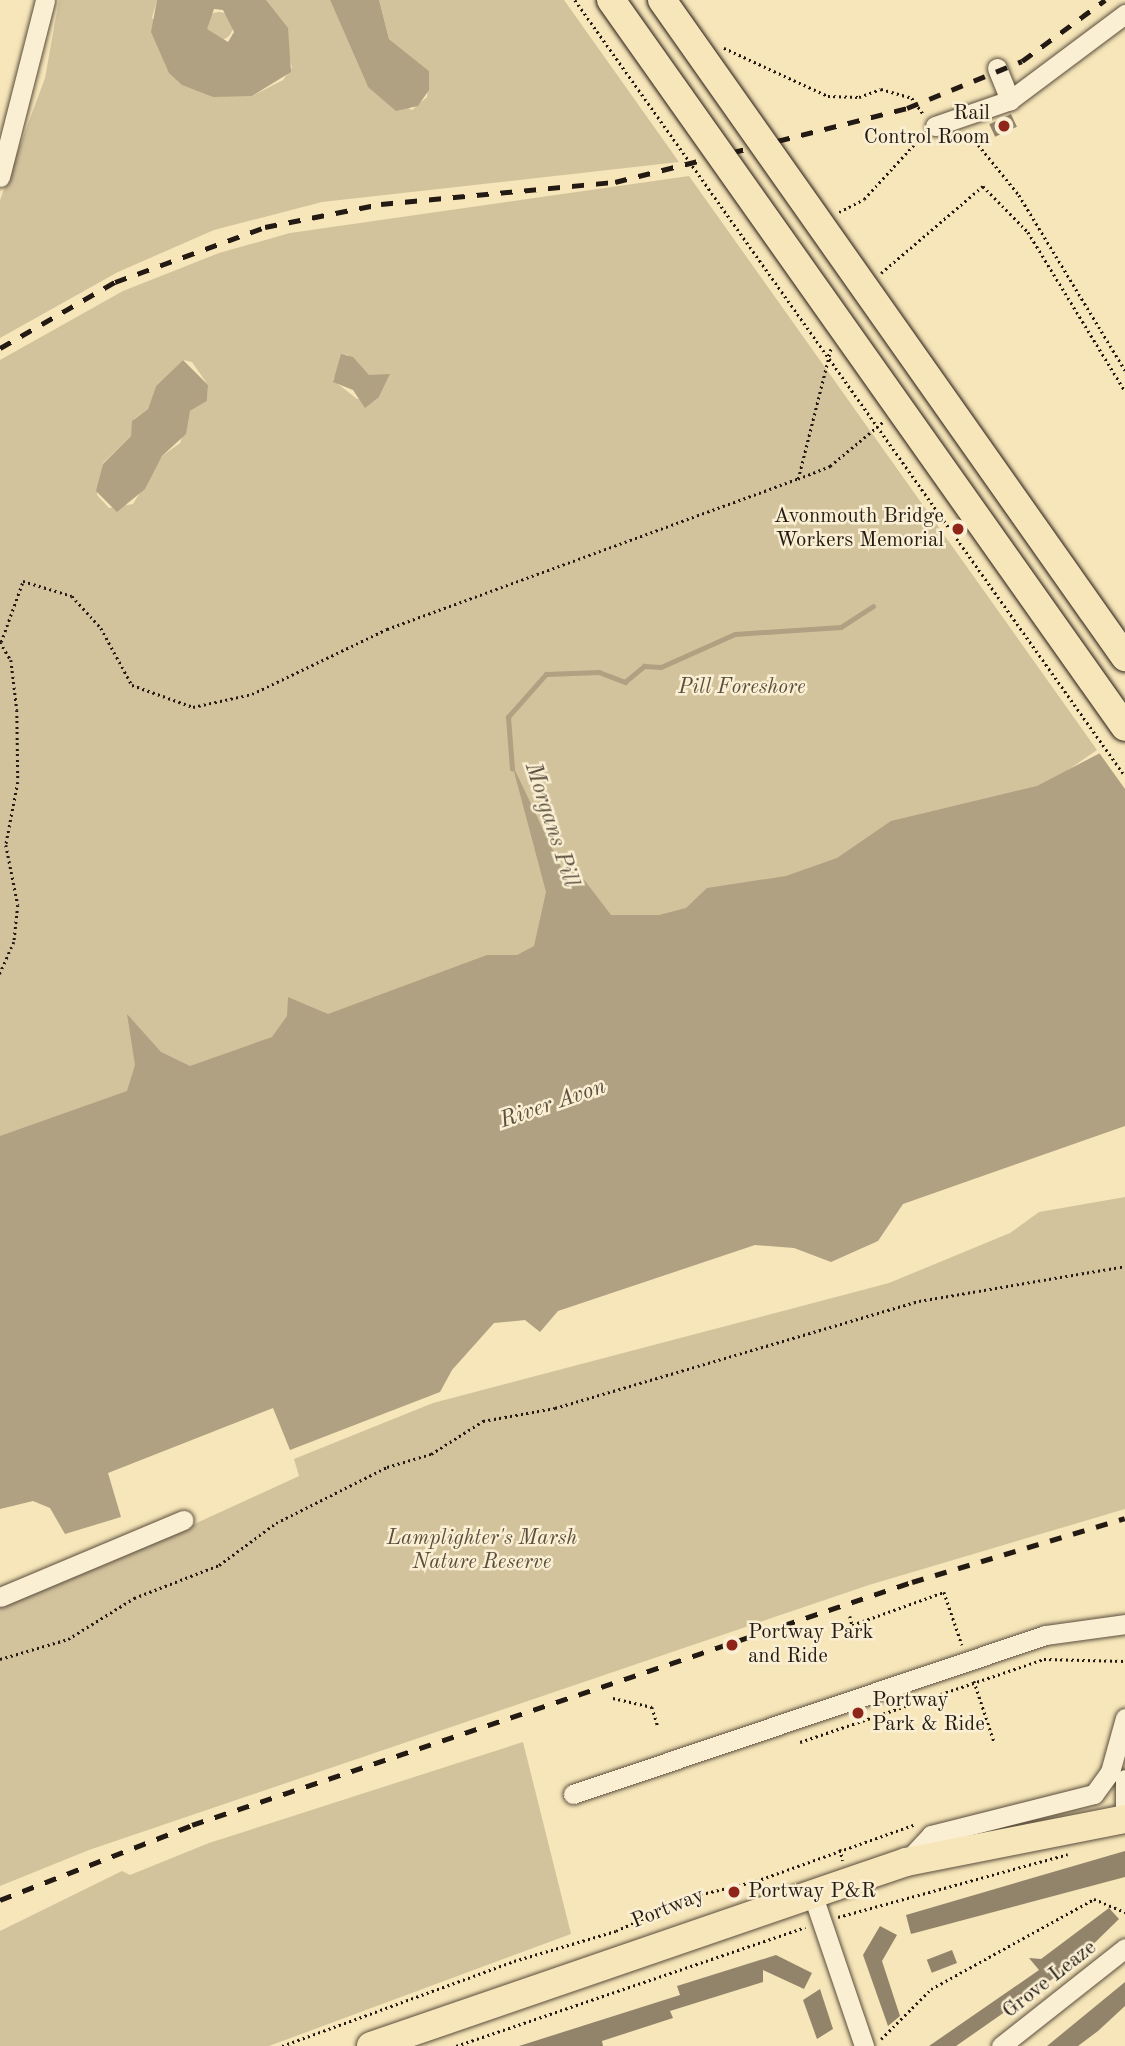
<!DOCTYPE html>
<style>
body{margin:0}
#map{position:relative;width:1125px;height:2046px;overflow:hidden;background:#f7e6b9;font-family:"Old Standard TT",serif}
div>[style]{position:absolute}
.green>*{inset:0;background:#d3c39d}
.round{border-radius:50%}
.water>*{inset:0;background:#afa181}
.pier>*{inset:0;background:#f7e6b9}
.stream>*{height:4.5px;margin:-2.25px;padding:0 2.25px;transform-origin:2.25px;border-radius:2.25px;background:#afa181}
.building>*{inset:0;background:#92846a;transform-origin:0 0}
.path>*{height:2.5px;margin-top:-1.25px;transform-origin:0;background:repeating-linear-gradient(90deg,#241a14 0 2px,transparent 0 5.5px)}
.roads{filter:drop-shadow(0 0 2px #594d3d) drop-shadow(0 0 2px #594d3d)}
.minor>*{height:19px;margin:-9.5px;padding:0 9.5px;transform-origin:9.5px;border-radius:9.5px;background:#faefd2}
.highway>*{height:28px;margin:-14px;padding:0 14px;transform-origin:14px;border-radius:14px;background:#f7e6b9}
.rail>*{height:4.5px;margin-top:-2.25px;transform-origin:0;background:repeating-linear-gradient(90deg,#241a14 0 12px,transparent 0 24px)}
.path-bridge>*{height:2.5px;margin-top:-1.25px;transform-origin:0;background:repeating-linear-gradient(90deg,#241a14 0 2px,transparent 0 5.5px)}
.bridges{filter:drop-shadow(0 0 2px #241a14) drop-shadow(0 0 2px #241a14)}
.highway-bridge>*{height:28px;margin:-14px;padding:0 14px;transform-origin:14px;border-radius:14px;background:#f7e6b9}
.dots>*{width:19px;height:19px;translate:-50% -50%;box-sizing:border-box;border:4px solid #faefd2;border-radius:50%}
span{translate:-50% -50%;white-space:nowrap;text-align:center;line-height:1.15;-webkit-text-stroke:5px #faefd2;paint-order:stroke}
.poi-label{font-size:21px;color:#241a14}
.right{translate:-100% -50%;text-align:right}
.left{translate:0 -50%;text-align:left}
.park-label{font-size:21px;color:#594d3d;font-style:italic}
.street-label{font-size:21px;color:#241a14}
.water-label{font-size:23px;color:#5c5040;font-style:italic}
</style>
<div id="map">
<div class="green">
<div style="clip-path:polygon(59px 0,157px 0,152px 18px,252px 96px,283px 80px,292px 67px,266px 0,330px 0,368px 87px,412px 110px,427px 97px,429px 71px,389px 39px,379px 0,564px 0,679px 162px,322px 202px,214px 230px,118px 272px,0 338px,0 200px,45px 78px)"></div>
<div class="round" style="left:205px;top:12px;width:28px;height:28px"></div>
<div style="clip-path:polygon(evenodd,689px 176px,1097px 750px,748px 991px,549px 881px,552px 940px,0 1237px,0 360px,123px 291px,219px 253px,290px 233px,689px 176px,346px 354px,369px 375px,389px 376px,379px 397px,357px 399px,333px 380px,346px 354px,689px 176px,183px 360px,192px 362px,208px 385px,207px 401px,190px 411px,180px 443px,162px 456px,133px 504px,109px 508px,97px 495px,103px 463px,131px 436px,134px 419px,148px 409px,156px 386px,183px 360px)"></div>
<div style="clip-path:polygon(1125px 1197px,1125px 1509px,869px 1585px,89px 1850px,0 1886px,0 1604px,107px 1564px,299px 1476px,294px 1459px,433px 1403px,889px 1283px,1010px 1233px,1039px 1212px)"></div>
<div style="clip-path:polygon(523px 1742px,571px 1934px,269px 2046px,0 2046px,0 1931px,122px 1871px,130px 1875px,209px 1843px)"></div>
</div>
<div class="water">
<div style="clip-path:polygon(evenodd,157px 0,266px 0,288px 28px,291px 72px,252px 96px,213px 97px,182px 85px,169px 73px,151px 32px,157px 0,214px 9px,223px 10px,234px 32px,228px 42px,207px 29px,214px 9px)"></div>
<div style="clip-path:polygon(330px 0,379px 0,389px 39px,429px 71px,429px 90px,418px 106px,396px 111px,368px 87px)"></div>
<div style="clip-path:polygon(341px 354px,353px 357px,369px 375px,390px 374px,379px 397px,365px 408px,353px 390px,333px 382px)"></div>
<div style="clip-path:polygon(183px 360px,208px 385px,207px 401px,190px 411px,186px 434px,162px 456px,145px 489px,117px 512px,96px 491px,103px 464px,131px 436px,132px 421px,148px 409px,156px 386px)"></div>
<div style="clip-path:polygon(1125px 740px,1125px 1126px,903px 1204px,878px 1241px,831px 1262px,794px 1248px,755px 1245px,558px 1311px,540px 1332px,525px 1320px,494px 1323px,452px 1370px,440px 1392px,290px 1450px,273px 1408px,108px 1473px,121px 1517px,65px 1534px,50px 1508px,33px 1501px,0 1509px,0 1136px,127px 1091px,135px 1065px,127px 1014px,161px 1052px,190px 1066px,272px 1037px,287px 1016px,288px 997px,328px 1014px,487px 955px,517px 955px,534px 946px,546px 892px,512px 764px,561px 867px,579px 873px,611px 915px,659px 915px,686px 908px,707px 888px,786px 876px,837px 858px,891px 821px,1037px 786px)"></div>
</div>
<div class="pier">
<div style="clip-path:polygon(1125px 736px,1125px 789px,1095px 747px)"></div>
</div>
<div class="stream">
<div style="left:512px;top:769px;width:52px;rotate:-94.4deg"></div>
<div style="left:508px;top:717px;width:57px;rotate:-48.5deg"></div>
<div style="left:546px;top:674px;width:53px;rotate:-2.2deg"></div>
<div style="left:599px;top:672px;width:28px;rotate:21deg"></div>
<div style="left:625px;top:682px;width:25px;rotate:-40deg"></div>
<div style="left:644px;top:666px;width:17px;rotate:3deg"></div>
<div style="left:661px;top:667px;width:81px;rotate:-24deg"></div>
<div style="left:735px;top:634px;width:106px;rotate:-3.8deg"></div>
<div style="left:841px;top:627px;width:38px;rotate:-33deg"></div>
</div>
<div class="building">
<div style="left:1011px;top:114px;width:14px;height:24px;rotate:65deg"></div>
<div style="clip-path:polygon(1125px 1851px,1125px 1877px,911px 1934px,906px 1915px)"></div>
<div style="clip-path:polygon(1109px 1908px,1119px 1919px,1071px 1966px,956px 2046px,929px 2046px,1039px 1970px,1029px 1958px,1041px 1959px)"></div>
<div style="clip-path:polygon(880px 1926px,897px 1935px,882px 1961px,900px 2016px,888px 2026px,863px 1955px)"></div>
<div style="left:952px;top:1950px;width:14px;height:27px;rotate:69deg"></div>
<div style="clip-path:polygon(776px 1955px,812px 1973px,804px 1989px,763px 1970px,763px 1982px,670px 2011px,673px 2018px,602px 2041px,603px 2046px,519px 2046px,680px 1995px,677px 1986px)"></div>
<div style="clip-path:polygon(1125px 1982px,1125px 2006px,1098px 2031px,1078px 2046px,1047px 2046px)"></div>
<div style="clip-path:polygon(820px 1989px,833px 2029px,817px 2039px,803px 2000px)"></div>
</div>
<div class="path">
<div style="left:724px;top:48px;width:115px;rotate:24.8deg"></div>
<div style="left:828px;top:96px;width:31px;rotate:2deg"></div>
<div style="left:859px;top:97px;width:23px;rotate:-20deg"></div>
<div style="left:881px;top:89px;width:32px;rotate:16deg"></div>
<div style="left:912px;top:98px;width:19px;rotate:55deg"></div>
<div style="left:968px;top:132px;width:81px;rotate:51deg"></div>
<div style="left:1019px;top:195px;width:205px;rotate:58.8deg"></div>
<div style="left:839px;top:212px;width:28px;rotate:-27deg"></div>
<div style="left:864px;top:199px;width:84px;rotate:-47.4deg"></div>
<div style="left:881px;top:273px;width:134px;rotate:-40.5deg"></div>
<div style="left:983px;top:186px;width:64px;rotate:45.6deg"></div>
<div style="left:1028px;top:232px;width:186px;rotate:58.6deg"></div>
<div style="left:798px;top:479px;width:35px;rotate:-22deg"></div>
<div style="left:830px;top:466px;width:70px;rotate:-39.8deg"></div>
<div style="left:0;top:642px;width:21px;rotate:59deg"></div>
<div style="left:11px;top:660px;width:50px;rotate:83.2deg"></div>
<div style="left:17px;top:710px;width:72px;rotate:89.2deg"></div>
<div style="left:18px;top:782px;width:64px;rotate:100.8deg"></div>
<div style="left:6px;top:845px;width:61px;rotate:78.7deg"></div>
<div style="left:18px;top:905px;width:37px;rotate:96deg"></div>
<div style="left:14px;top:942px;width:35px;rotate:114deg"></div>
<div style="left:1px;top:642px;width:65px;rotate:-70.2deg"></div>
<div style="left:23px;top:581px;width:51px;rotate:17deg"></div>
<div style="left:72px;top:596px;width:43px;rotate:47.8deg"></div>
<div style="left:101px;top:628px;width:65px;rotate:61.5deg"></div>
<div style="left:132px;top:685px;width:65px;rotate:19.8deg"></div>
<div style="left:193px;top:707px;width:60px;rotate:-12.4deg"></div>
<div style="left:252px;top:694px;width:150px;rotate:-25.7deg"></div>
<div style="left:387px;top:629px;width:438px;rotate:-20.1deg"></div>
<div style="left:798px;top:479px;width:135px;rotate:-75.9deg"></div>
<div style="left:850px;top:1616px;width:9px;rotate:77deg"></div>
<div style="left:852px;top:1625px;width:98px;rotate:-19.7deg"></div>
<div style="left:944px;top:1592px;width:56px;rotate:71.2deg"></div>
<div style="left:0;top:1659px;width:71px;rotate:-16.4deg"></div>
<div style="left:68px;top:1639px;width:78px;rotate:-31.8deg"></div>
<div style="left:134px;top:1598px;width:91px;rotate:-21.2deg"></div>
<div style="left:219px;top:1565px;width:71px;rotate:-36.4deg"></div>
<div style="left:276px;top:1523px;width:124px;rotate:-26.8deg"></div>
<div style="left:387px;top:1467px;width:46px;rotate:-16.5deg"></div>
<div style="left:431px;top:1454px;width:62px;rotate:-32.4deg"></div>
<div style="left:483px;top:1421px;width:73px;rotate:-10.2deg"></div>
<div style="left:555px;top:1408px;width:379px;rotate:-16.4deg"></div>
<div style="left:919px;top:1301px;width:209px;rotate:-9.6deg"></div>
<div style="left:974px;top:1681px;width:63px;rotate:71.6deg"></div>
<div style="left:613px;top:1698px;width:40px;rotate:13deg"></div>
<div style="left:652px;top:1707px;width:21px;rotate:73deg"></div>
<div style="left:800px;top:1742px;width:258px;rotate:-18.8deg"></div>
<div style="left:1044px;top:1659px;width:81px;rotate:1.4deg"></div>
<div style="left:840px;top:1849px;width:12px;rotate:76deg"></div>
<div style="left:838px;top:1917px;width:238px;rotate:-15.3deg"></div>
<div style="left:881px;top:2039px;width:71px;rotate:-45deg"></div>
<div style="left:931px;top:1989px;width:186px;rotate:-28.9deg"></div>
<div style="left:1094px;top:1899px;width:34px;rotate:23deg"></div>
<div style="left:282px;top:2046px;width:247px;rotate:-20.1deg"></div>
<div style="left:514px;top:1961px;width:106px;rotate:-16.4deg"></div>
<div style="left:616px;top:1931px;width:81px;rotate:-24.7deg"></div>
<div style="left:690px;top:1897px;width:68px;rotate:-13.6deg"></div>
<div style="left:756px;top:1881px;width:170px;rotate:-19.6deg"></div>
<div style="left:456px;top:2046px;width:369px;rotate:-18.8deg"></div>
</div>
<div class="roads">
<div class="minor">
<div style="left:997px;top:68px;width:35px;rotate:68deg"></div>
<div style="left:935px;top:126px;width:79px;rotate:-19.1deg"></div>
<div style="left:1010px;top:100px;width:144px;rotate:-36.8deg"></div>
<div style="left:0;top:177px;width:183px;rotate:-75.7deg"></div>
<div style="left:0;top:1597px;width:199px;rotate:-22.8deg"></div>
<div style="left:1125px;top:1779px;width:30px;rotate:90deg"></div>
<div style="left:573px;top:1794px;width:498px;rotate:-18.6deg"></div>
<div style="left:1045px;top:1635px;width:81px;rotate:-7.8deg"></div>
<div style="left:906px;top:1862px;width:37px;rotate:-47deg"></div>
<div style="left:931px;top:1835px;width:168px;rotate:-14.1deg"></div>
<div style="left:1094px;top:1794px;width:27px;rotate:-54deg"></div>
<div style="left:1110px;top:1772px;width:56px;rotate:-74.5deg"></div>
<div style="left:812px;top:1893px;width:162px;rotate:71.2deg"></div>
<div style="left:1001px;top:2046px;width:158px;rotate:-38.3deg"></div>
</div>
<div class="highway">
<div style="left:371px;top:2046px;width:566px;rotate:-18.98deg"></div>
<div style="left:906px;top:1862px;width:223px;rotate:-11.1deg"></div>
</div>
</div>
<div class="rail">
<div style="left:0;top:348px;width:133px;rotate:-29.9deg"></div>
<div style="left:115px;top:282px;width:160px;rotate:-20.1deg"></div>
<div style="left:265px;top:227px;width:118px;rotate:-11.2deg"></div>
<div style="left:381px;top:204px;width:235px;rotate:-5.4deg"></div>
<div style="left:615px;top:182px;width:301px;rotate:-14.2deg"></div>
<div style="left:907px;top:108px;width:124px;rotate:-22.2deg"></div>
<div style="left:1022px;top:61px;width:103px;rotate:-36.3deg"></div>
<div style="left:0;top:1900px;width:206px;rotate:-21.3deg"></div>
<div style="left:192px;top:1825px;width:760px;rotate:-18.65deg"></div>
<div style="left:912px;top:1582px;width:222px;rotate:-16.7deg"></div>
</div>
<div class="path-bridge">
<div style="left:575px;top:0;width:951px;rotate:54.67deg"></div>
</div>
<div class="bridges">
<div class="highway-bridge">
<div style="left:611px;top:0;width:890px;rotate:54.74deg"></div>
<div style="left:662px;top:0;width:804px;rotate:54.83deg"></div>
</div>
</div>
<div class="dots">
<div style="left:1004px;top:126px;background:#8f2418"></div>
<div style="left:958px;top:529px;background:#8f2418"></div>
<div style="left:732px;top:1645px;background:#8f2418"></div>
<div style="left:858px;top:1713px;background:#8f2418"></div>
<div style="left:734px;top:1892px;background:#8f2418"></div>
</div>
<div class="poi-label">
<span class="right" style="left:990px;top:126px">Rail<br>Control Room</span>
<span class="right" style="left:944px;top:529px">Avonmouth Bridge<br>Workers Memorial</span>
<span class="left" style="left:748px;top:1645px">Portway Park<br>and Ride</span>
<span class="left" style="left:872px;top:1713px">Portway<br>Park &amp; Ride</span>
<span class="left" style="left:748px;top:1892px">Portway P&amp;R</span>
</div>
<div class="park-label">
<span style="left:742px;top:688px">Pill Foreshore</span>
<span style="left:482px;top:1551px">Lamplighter's Marsh<br>Nature Reserve</span>
</div>
<div class="street-label">
<span style="left:668px;top:1909px;rotate:-22deg">Portway</span>
<span style="left:1050px;top:1980px;rotate:-38deg">Grove Leaze</span>
</div>
<div class="water-label">
<span style="left:551px;top:825px;rotate:72deg">Morgans Pill</span>
<span style="left:553px;top:1104px;rotate:-19deg">River Avon</span>
</div>
</div>
